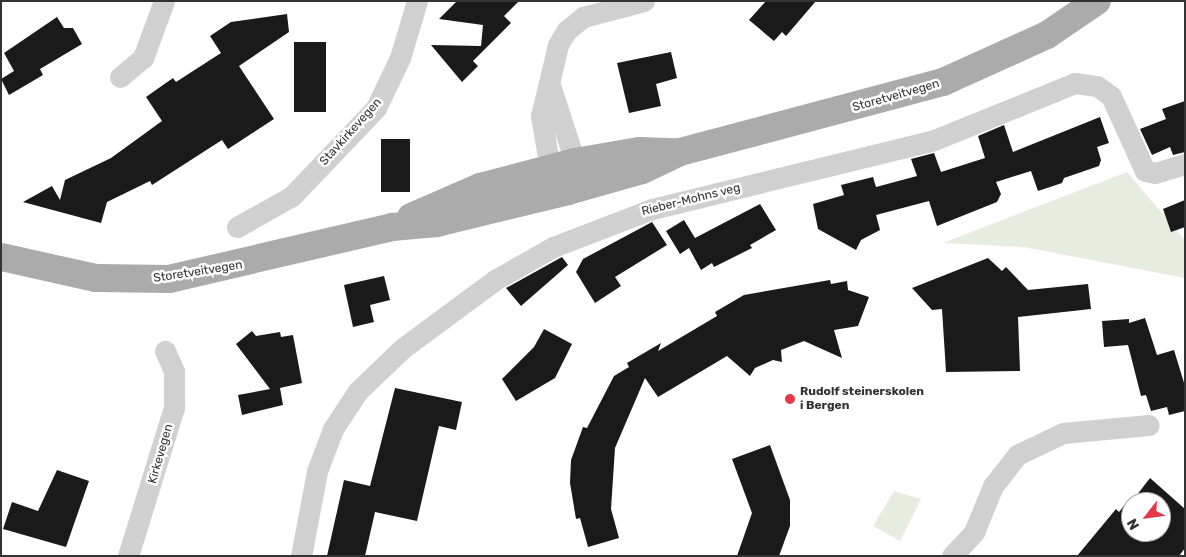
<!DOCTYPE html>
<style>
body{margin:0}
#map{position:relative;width:1186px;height:557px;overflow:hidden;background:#fff;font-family:Rubik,sans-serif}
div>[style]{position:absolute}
.green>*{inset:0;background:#e6ecdf}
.building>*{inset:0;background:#1a1a1a;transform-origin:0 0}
.street>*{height:21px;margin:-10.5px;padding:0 10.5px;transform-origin:10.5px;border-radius:10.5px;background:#d0d0d0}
.primary>*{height:28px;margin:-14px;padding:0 14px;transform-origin:14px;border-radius:14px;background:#ababab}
.dots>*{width:14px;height:14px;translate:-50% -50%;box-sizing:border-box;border:2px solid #fff;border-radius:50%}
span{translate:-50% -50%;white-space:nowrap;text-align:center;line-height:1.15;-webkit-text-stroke:5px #fff;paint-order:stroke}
.street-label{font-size:12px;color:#333}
.poi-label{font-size:12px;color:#333;font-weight:700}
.left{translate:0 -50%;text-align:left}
.frame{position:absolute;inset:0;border:2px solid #333;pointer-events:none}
.north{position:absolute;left:1121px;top:492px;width:50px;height:50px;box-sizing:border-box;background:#fff;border:1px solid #adadad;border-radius:50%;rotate:240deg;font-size:14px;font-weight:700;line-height:20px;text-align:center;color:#333}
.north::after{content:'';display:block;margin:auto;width:18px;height:22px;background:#e63946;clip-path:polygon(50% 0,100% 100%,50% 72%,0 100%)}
</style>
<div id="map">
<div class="green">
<div style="clip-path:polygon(1127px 172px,1185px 240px,1185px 278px,1024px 247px,943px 243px)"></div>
<div style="clip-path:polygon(894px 491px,921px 499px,900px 541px,873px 526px)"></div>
</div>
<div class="building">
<div style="clip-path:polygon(457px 1px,519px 1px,504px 16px,511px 23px,473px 61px,478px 66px,462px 82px,431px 45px,481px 46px,483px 25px,439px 19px)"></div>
<div style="clip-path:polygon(766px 1px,816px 1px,786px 36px,782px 32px,774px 41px,749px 20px)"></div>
<div style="clip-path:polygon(287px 14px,289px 32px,239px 66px,274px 119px,228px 149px,222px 140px,152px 185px,150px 181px,107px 202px,101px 223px,23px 202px,52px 186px,60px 200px,65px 180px,111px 158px,162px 121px,146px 97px,173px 78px,176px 82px,221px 53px,210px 36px,231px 22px)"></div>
<div style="clip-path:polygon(57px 17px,64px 28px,73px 28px,82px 44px,40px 69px,43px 75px,9px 95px,1px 79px,14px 71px,4px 53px)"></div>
<div style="left:294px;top:42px;width:32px;height:70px"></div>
<div style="clip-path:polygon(671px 52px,677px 78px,656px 84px,661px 106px,629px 113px,617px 63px)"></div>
<div style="clip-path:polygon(1185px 101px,1185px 152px,1173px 155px,1170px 147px,1152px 155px,1140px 129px,1166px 119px,1162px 109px)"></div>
<div style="clip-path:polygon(1100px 117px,1109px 143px,1097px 147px,1101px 160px,1099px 166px,1064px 178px,1062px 183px,1038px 191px,1031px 171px,996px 182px,1001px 194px,997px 202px,937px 226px,929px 201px,876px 215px,880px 230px,861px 240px,856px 250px,818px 229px,813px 204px,844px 195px,841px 185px,873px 177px,876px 187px,917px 176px,911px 159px,934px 153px,941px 172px,985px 158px,978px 136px,1004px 125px,1013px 152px)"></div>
<div style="left:381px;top:139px;width:29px;height:53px"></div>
<div style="clip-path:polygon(1185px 200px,1185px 227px,1171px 232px,1163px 209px)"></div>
<div style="clip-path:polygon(760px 204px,776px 230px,750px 245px,752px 248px,714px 267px,712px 263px,701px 270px,689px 248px,680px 254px,666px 231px,684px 220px,695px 238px)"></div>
<div style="clip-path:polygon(652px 222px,667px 245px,615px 277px,621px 286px,595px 303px,576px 272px,583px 259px)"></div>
<div style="clip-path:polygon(562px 257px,568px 265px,521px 306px,506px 288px)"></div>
<div style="clip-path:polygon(988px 258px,1002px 271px,1006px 267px,1028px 290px,1088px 284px,1091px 309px,1018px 317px,1020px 371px,946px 372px,942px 309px,932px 310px,912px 288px)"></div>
<div style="clip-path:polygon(384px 276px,390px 300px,370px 305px,374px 322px,353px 327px,344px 285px)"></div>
<div style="clip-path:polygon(830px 280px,831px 284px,847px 281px,848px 290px,869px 297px,858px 326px,834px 330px,842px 358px,804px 341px,781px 350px,782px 362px,773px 360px,755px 368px,750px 376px,727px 356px,658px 397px,645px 378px,615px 448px,611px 509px,619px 538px,588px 547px,580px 518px,576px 519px,570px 483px,571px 460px,583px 427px,587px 428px,614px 376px,629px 367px,627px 363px,661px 343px,658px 351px,717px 316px,715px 312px,744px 295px)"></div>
<div style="clip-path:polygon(1145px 318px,1157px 355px,1174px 350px,1185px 386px,1185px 411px,1169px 415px,1167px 407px,1151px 411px,1146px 395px,1141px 396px,1128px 345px,1104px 347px,1102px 321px,1129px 319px,1129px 323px)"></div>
<div style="clip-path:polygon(544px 329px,572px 344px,555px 378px,516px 401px,502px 379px,534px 347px)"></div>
<div style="clip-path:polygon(252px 331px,256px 336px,280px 332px,281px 337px,293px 335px,302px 383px,280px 388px,283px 405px,242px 415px,238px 395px,270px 389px,236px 344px)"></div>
<div style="clip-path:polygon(395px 388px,462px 402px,456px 430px,439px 426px,417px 521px,375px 512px,365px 556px,327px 556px,344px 480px,370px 486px)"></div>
<div style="clip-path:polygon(770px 445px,790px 500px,790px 526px,779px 556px,737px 556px,752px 513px,732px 459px)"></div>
<div style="clip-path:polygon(57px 470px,89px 481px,66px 547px,3px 529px,12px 502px,38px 511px)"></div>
<div style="clip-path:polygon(evenodd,1150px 478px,1185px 509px,1185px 548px,1179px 556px,1077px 556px,1116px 509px,1119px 512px,1130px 498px,1133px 500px,1150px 478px,1131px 502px,1161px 502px,1161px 532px,1131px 532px,1131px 502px)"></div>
</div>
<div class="street">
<div style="left:120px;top:77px;width:30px;rotate:-40deg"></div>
<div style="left:143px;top:58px;width:61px;rotate:-69.8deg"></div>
<div style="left:550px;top:85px;width:81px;rotate:72deg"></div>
<div style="left:575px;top:162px;width:14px;rotate:102deg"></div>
<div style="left:558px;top:179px;width:13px;rotate:-129deg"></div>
<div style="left:550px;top:169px;width:54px;rotate:-99.6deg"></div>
<div style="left:541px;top:116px;width:73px;rotate:-76.5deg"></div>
<div style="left:558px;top:45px;width:16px;rotate:-60deg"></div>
<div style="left:566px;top:31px;width:22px;rotate:-39deg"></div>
<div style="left:583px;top:17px;width:63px;rotate:-14.7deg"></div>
<div style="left:237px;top:227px;width:63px;rotate:-29.4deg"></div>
<div style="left:292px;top:196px;width:122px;rotate:-46.3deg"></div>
<div style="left:376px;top:108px;width:55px;rotate:-64.4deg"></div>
<div style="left:400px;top:58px;width:59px;rotate:-73.4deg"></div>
<div style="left:128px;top:556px;width:156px;rotate:-72.8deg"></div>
<div style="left:174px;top:407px;width:36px;rotate:-90deg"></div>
<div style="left:174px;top:371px;width:22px;rotate:-114deg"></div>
<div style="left:301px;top:556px;width:86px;rotate:-79.3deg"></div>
<div style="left:317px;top:471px;width:45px;rotate:-69.1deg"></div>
<div style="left:333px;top:429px;width:45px;rotate:-56.7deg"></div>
<div style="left:358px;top:391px;width:62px;rotate:-43.7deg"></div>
<div style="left:403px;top:348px;width:114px;rotate:-36.5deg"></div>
<div style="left:495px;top:280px;width:67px;rotate:-29.6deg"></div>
<div style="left:553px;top:247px;width:106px;rotate:-21deg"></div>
<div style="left:652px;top:209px;width:290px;rotate:-13.7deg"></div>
<div style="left:934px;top:140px;width:152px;rotate:-22deg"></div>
<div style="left:1075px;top:83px;width:22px;rotate:8deg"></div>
<div style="left:1097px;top:86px;width:17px;rotate:36deg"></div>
<div style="left:1111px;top:96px;width:82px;rotate:65.6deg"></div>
<div style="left:1145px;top:171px;width:10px;rotate:11deg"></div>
<div style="left:1155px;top:173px;width:31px;rotate:-17deg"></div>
<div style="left:952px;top:556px;width:33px;rotate:-47deg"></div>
<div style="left:974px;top:532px;width:50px;rotate:-67.6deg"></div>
<div style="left:993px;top:486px;width:39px;rotate:-52deg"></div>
<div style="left:1017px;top:455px;width:51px;rotate:-25.6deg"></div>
<div style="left:1063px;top:433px;width:86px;rotate:-5.3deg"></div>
</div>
<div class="primary">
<div style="left:411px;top:217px;width:75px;rotate:-23.5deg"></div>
<div style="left:480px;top:187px;width:98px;rotate:-14.7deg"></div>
<div style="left:575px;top:162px;width:65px;rotate:-9.8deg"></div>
<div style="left:639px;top:151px;width:36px;rotate:2deg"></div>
<div style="left:1px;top:257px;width:97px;rotate:12.5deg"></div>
<div style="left:96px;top:278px;width:73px;rotate:0.8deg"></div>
<div style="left:169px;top:279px;width:229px;rotate:-13.1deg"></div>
<div style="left:392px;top:227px;width:45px;rotate:-5.1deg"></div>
<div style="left:437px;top:223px;width:135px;rotate:-13.7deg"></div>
<div style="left:568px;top:191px;width:77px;rotate:-15.8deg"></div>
<div style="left:642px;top:170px;width:42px;rotate:-25.3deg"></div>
<div style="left:680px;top:152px;width:272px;rotate:-14.9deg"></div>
<div style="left:943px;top:82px;width:114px;rotate:-24.3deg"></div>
<div style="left:1047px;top:35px;width:60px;rotate:-34.2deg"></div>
</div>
<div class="dots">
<div style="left:790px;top:399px;background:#e63946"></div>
</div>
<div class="street-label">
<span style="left:896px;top:96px;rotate:-16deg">Storetveitvegen</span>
<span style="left:351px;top:132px;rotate:-48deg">Stavkirkevegen</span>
<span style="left:691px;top:200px;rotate:-14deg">Rieber-Mohns veg</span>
<span style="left:198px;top:272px;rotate:-9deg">Storetveitvegen</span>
<span style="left:161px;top:454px;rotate:-74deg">Kirkevegen</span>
</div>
<div class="poi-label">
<span class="left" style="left:800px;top:399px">Rudolf steinerskolen<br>i Bergen</span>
</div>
<div class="frame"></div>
<div class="north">N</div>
</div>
